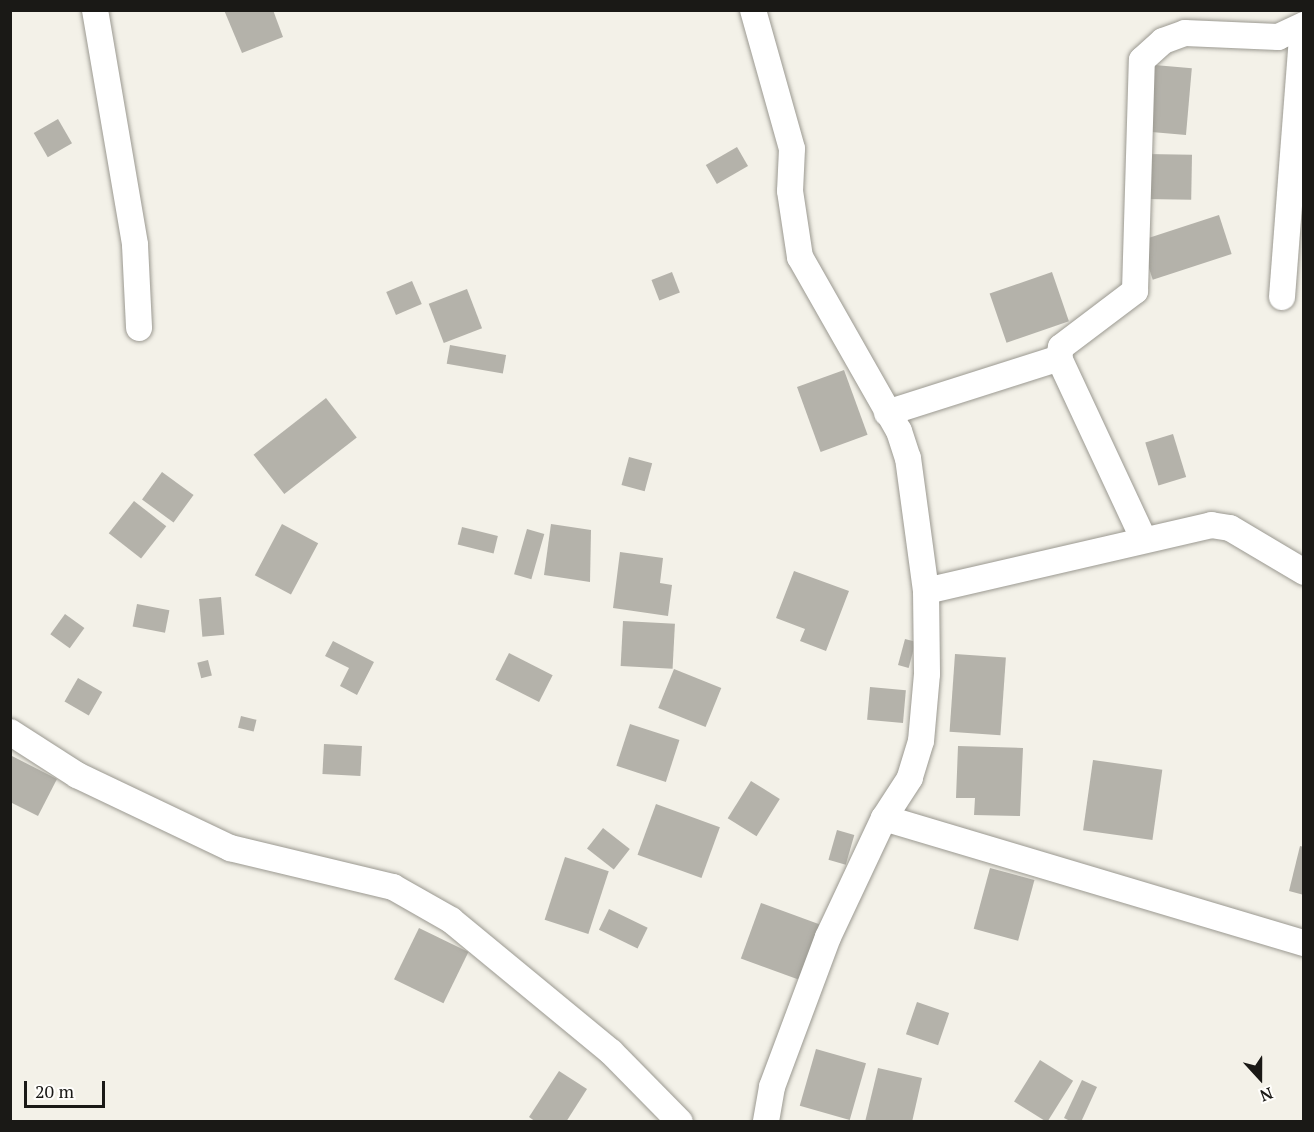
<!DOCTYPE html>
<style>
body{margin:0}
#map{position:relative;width:1314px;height:1132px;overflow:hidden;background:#f3f1e8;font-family:"PT Serif",serif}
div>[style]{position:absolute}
.building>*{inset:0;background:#b4b2aa;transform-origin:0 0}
.roads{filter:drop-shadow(0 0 2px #9b9991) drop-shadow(0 0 2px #9b9991)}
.minor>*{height:26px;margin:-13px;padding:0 13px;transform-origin:13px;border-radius:13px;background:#fff}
span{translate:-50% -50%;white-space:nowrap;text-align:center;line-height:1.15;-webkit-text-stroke:5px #fffefb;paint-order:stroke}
.frame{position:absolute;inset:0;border:12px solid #1a1916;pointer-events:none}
.north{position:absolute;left:1230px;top:1048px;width:60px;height:60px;-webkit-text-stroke:4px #fffefb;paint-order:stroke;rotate:159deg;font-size:16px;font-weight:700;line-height:24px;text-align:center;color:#1a1916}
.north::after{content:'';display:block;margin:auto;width:21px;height:27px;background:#1a1916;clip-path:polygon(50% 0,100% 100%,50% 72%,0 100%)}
.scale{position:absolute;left:24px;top:1081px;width:81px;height:27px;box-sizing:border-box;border:3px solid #1a1916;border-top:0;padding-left:8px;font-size:18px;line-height:21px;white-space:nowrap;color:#1a1916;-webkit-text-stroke:4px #fffefb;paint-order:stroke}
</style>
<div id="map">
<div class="building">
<div style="clip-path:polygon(224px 10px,273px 10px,283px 37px,242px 53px)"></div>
<div style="left:1143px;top:64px;width:49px;height:67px;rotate:5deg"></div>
<div style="left:58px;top:119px;width:28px;height:28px;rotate:60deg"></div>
<div style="left:737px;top:147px;width:22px;height:36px;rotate:60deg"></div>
<div style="left:1146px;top:154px;width:46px;height:45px;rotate:1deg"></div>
<div style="left:1219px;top:215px;width:41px;height:83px;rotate:72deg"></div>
<div style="left:672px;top:272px;width:22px;height:22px;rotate:69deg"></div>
<div style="left:1052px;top:272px;width:52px;height:66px;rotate:71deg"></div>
<div style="left:412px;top:281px;width:25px;height:28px;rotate:67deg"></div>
<div style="left:467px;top:289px;width:42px;height:41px;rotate:69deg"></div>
<div style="left:450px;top:345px;width:57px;height:19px;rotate:10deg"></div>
<div style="left:844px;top:370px;width:69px;height:50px;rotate:70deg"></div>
<div style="left:326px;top:398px;width:50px;height:92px;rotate:52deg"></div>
<div style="left:1173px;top:434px;width:45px;height:29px;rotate:73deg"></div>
<div style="left:629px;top:457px;width:24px;height:29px;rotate:15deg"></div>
<div style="left:162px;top:472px;width:39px;height:34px;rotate:36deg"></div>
<div style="left:134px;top:501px;width:41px;height:41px;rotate:38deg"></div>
<div style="left:282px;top:524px;width:41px;height:58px;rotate:28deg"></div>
<div style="clip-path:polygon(551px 524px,591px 530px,590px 582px,544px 575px)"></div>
<div style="left:462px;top:527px;width:37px;height:18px;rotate:14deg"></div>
<div style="left:527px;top:529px;width:18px;height:47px;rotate:16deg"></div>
<div style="clip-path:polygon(620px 552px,663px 558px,660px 583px,672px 585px,668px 616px,613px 608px)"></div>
<div style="clip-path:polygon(794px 571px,849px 591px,826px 651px,800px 641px,805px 629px,776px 618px)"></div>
<div style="left:221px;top:597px;width:38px;height:22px;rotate:85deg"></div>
<div style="left:137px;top:604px;width:33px;height:23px;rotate:11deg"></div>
<div style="left:65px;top:614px;width:24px;height:25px;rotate:36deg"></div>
<div style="left:623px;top:621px;width:52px;height:45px;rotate:3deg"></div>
<div style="left:905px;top:639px;width:11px;height:27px;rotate:15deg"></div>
<div style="clip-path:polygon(333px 641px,374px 662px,357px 695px,340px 686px,349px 668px,325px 656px)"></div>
<div style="left:509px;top:653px;width:49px;height:30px;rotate:27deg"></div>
<div style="left:955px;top:654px;width:51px;height:78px;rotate:4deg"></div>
<div style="left:208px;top:660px;width:16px;height:11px;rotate:76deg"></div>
<div style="left:674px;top:669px;width:51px;height:42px;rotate:22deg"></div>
<div style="left:78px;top:678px;width:28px;height:27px;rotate:30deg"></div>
<div style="left:870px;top:687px;width:36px;height:33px;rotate:5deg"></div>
<div style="left:241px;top:716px;width:16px;height:12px;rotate:14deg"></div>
<div style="left:630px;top:724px;width:52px;height:44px;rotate:18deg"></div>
<div style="left:324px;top:744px;width:38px;height:30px;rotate:3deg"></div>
<div style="clip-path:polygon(958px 746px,1023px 748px,1020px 816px,974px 815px,975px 798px,956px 798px)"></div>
<div style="clip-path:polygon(10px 755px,57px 779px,38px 816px,10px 802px)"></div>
<div style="left:1093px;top:760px;width:70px;height:71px;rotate:8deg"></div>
<div style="left:751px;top:781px;width:34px;height:44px;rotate:32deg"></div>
<div style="left:656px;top:804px;width:68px;height:54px;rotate:20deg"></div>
<div style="left:603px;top:828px;width:34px;height:26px;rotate:38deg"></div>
<div style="left:837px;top:830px;width:18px;height:31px;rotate:16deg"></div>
<div style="clip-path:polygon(1300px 846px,1304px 847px,1304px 895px,1289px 891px)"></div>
<div style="left:565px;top:857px;width:46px;height:66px;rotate:18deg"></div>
<div style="left:990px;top:868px;width:46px;height:63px;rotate:15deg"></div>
<div style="left:761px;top:903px;width:62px;height:59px;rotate:20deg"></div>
<div style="left:609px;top:909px;width:43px;height:23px;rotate:26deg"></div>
<div style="left:419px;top:928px;width:55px;height:57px;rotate:26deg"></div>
<div style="left:917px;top:1002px;width:34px;height:34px;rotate:19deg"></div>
<div style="left:816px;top:1049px;width:52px;height:59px;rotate:16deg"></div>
<div style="left:1040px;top:1060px;width:39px;height:49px;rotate:32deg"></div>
<div style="clip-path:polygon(878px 1068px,922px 1078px,912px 1122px,865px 1122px)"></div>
<div style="clip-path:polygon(559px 1071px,587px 1089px,566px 1122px,536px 1122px,529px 1117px)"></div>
<div style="clip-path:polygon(1082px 1080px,1097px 1087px,1081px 1122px,1072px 1122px,1064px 1118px)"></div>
</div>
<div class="roads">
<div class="minor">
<div style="left:95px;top:10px;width:238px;rotate:80.3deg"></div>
<div style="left:135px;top:245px;width:83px;rotate:87.2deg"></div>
<div style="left:753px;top:10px;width:144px;rotate:74.3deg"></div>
<div style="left:792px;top:149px;width:42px;rotate:92.7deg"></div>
<div style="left:790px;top:191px;width:67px;rotate:81.4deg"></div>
<div style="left:800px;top:257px;width:200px;rotate:60.4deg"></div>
<div style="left:899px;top:431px;width:28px;rotate:72deg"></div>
<div style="left:908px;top:458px;width:134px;rotate:82.3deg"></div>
<div style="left:926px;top:591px;width:83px;rotate:89.3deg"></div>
<div style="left:927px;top:674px;width:67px;rotate:95.1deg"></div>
<div style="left:921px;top:741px;width:39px;rotate:107deg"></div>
<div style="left:910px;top:778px;width:48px;rotate:123deg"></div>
<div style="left:884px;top:818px;width:132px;rotate:115.2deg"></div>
<div style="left:828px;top:937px;width:160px;rotate:110.5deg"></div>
<div style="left:772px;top:1087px;width:36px;rotate:100deg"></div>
<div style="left:1282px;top:297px;width:271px;rotate:-85.6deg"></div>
<div style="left:887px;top:413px;width:181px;rotate:-17.7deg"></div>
<div style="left:1143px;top:538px;width:199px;rotate:-115deg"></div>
<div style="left:1059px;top:358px;width:11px;rotate:-80deg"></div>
<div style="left:1061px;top:347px;width:93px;rotate:-37.1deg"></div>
<div style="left:1135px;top:291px;width:231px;rotate:-88.3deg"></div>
<div style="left:1142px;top:60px;width:28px;rotate:-42deg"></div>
<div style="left:1163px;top:41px;width:23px;rotate:-20deg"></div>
<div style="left:1185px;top:33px;width:93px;rotate:2.5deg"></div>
<div style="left:1278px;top:37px;width:29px;rotate:-25deg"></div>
<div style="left:926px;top:591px;width:293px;rotate:-13deg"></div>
<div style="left:1211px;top:525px;width:19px;rotate:9deg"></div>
<div style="left:1230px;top:528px;width:86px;rotate:30.7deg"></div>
<div style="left:10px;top:732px;width:80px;rotate:32.7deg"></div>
<div style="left:77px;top:775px;width:170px;rotate:25.5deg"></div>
<div style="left:230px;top:848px;width:168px;rotate:13.5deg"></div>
<div style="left:393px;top:887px;width:67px;rotate:29.6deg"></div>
<div style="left:451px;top:920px;width:207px;rotate:39.5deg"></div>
<div style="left:611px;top:1052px;width:98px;rotate:45.4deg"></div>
<div style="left:884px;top:818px;width:438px;rotate:16.6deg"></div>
</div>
</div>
<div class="frame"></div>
<div class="north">N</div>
<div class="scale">20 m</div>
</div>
